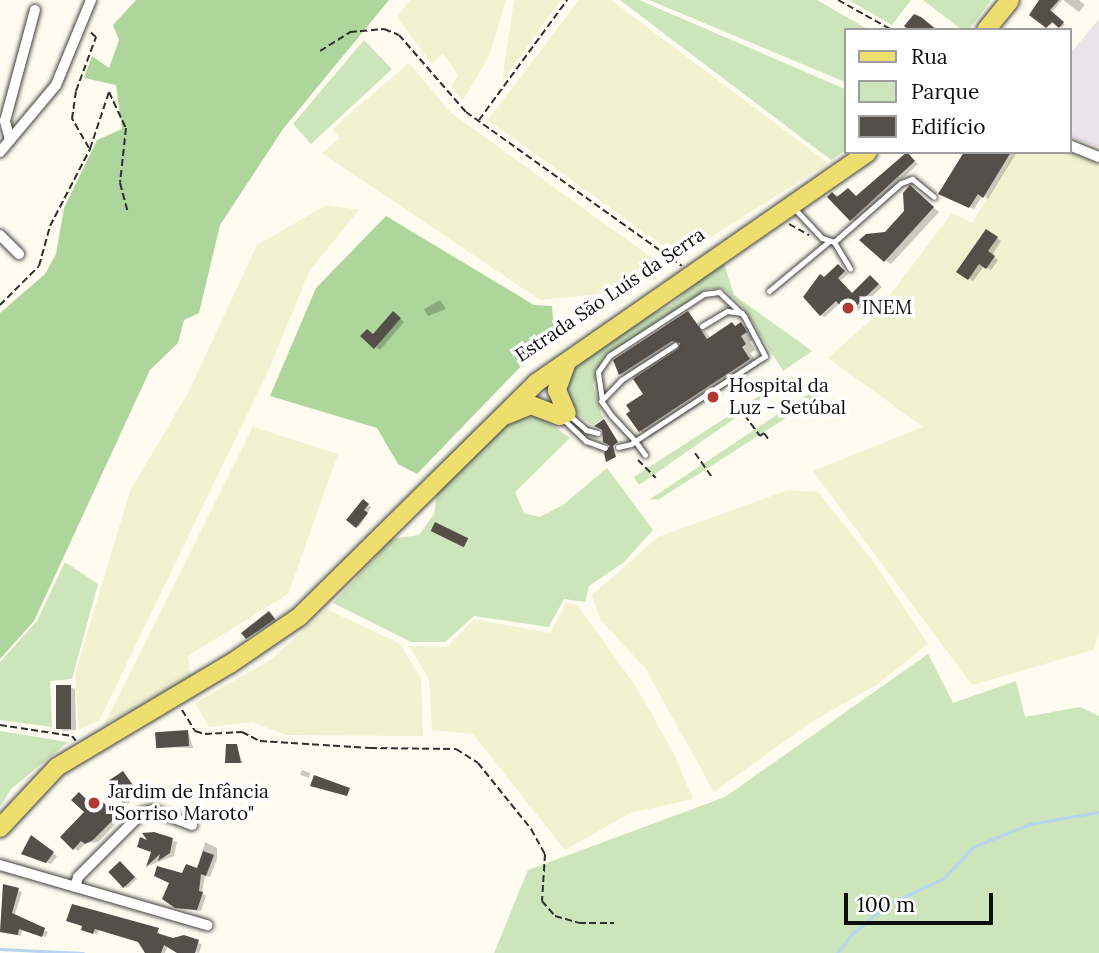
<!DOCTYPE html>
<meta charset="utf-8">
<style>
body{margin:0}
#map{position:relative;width:1099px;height:953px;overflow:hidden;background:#fefcee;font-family:Lora,serif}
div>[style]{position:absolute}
.industrial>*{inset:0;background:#ebe2eb}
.farmland>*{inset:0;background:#f0f2d0}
.green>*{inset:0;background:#cce5ba}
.forest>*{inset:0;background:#aed59b}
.shadow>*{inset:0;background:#0003;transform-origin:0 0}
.stream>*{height:2.5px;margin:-1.25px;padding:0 1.25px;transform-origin:1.25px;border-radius:1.25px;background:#b7d4f1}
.building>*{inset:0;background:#554f4a;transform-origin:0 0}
.path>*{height:2px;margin-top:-1px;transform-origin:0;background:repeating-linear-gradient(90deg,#2f2f2f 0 7px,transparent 0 10.5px)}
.roads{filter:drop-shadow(0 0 2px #404040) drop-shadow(0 0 2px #404040)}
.service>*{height:5px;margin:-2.5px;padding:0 2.5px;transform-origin:2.5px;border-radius:2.5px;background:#fff}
.minor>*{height:10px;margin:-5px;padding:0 5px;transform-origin:5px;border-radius:5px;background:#fff}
.primary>*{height:18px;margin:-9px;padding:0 9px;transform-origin:9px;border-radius:9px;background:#edde6e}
.dots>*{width:19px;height:19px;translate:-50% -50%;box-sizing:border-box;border:4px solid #fff;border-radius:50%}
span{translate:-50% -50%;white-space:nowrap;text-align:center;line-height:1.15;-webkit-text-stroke:7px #fff;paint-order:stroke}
.street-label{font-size:19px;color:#0d0d0d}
.poi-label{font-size:19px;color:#0d0d0d}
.left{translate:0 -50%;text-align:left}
.legend{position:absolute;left:844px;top:28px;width:228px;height:126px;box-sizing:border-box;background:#fff;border:2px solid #9e9e9e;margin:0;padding:9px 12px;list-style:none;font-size:21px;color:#0d0d0d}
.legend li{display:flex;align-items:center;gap:14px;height:35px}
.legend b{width:35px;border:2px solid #9e9e9e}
.scale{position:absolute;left:844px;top:893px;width:149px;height:32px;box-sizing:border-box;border:4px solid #0d0d0d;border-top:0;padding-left:9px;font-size:21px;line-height:24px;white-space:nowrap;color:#0d0d0d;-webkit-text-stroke:5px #fff;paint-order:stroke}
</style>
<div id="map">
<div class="industrial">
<div style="clip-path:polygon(1099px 19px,1099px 147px,1069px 137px,1069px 55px)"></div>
</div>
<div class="farmland">
<div style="clip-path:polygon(410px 0,506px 0,489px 56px,463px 100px,451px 86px,458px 75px,443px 53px,432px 64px,397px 17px)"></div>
<div style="clip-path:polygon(514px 0,561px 0,502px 81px)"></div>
<div style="clip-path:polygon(579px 0,611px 0,828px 163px,679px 257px,488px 120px)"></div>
<div style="clip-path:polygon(409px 63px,450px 112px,663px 266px,617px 292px,540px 300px,322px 153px,340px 138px,332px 129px)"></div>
<div style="clip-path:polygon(1015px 152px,1069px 152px,1099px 164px,1099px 633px,1093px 650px,972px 685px,813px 471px,923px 427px,828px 358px,872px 319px,952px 213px,972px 223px)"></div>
<div style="clip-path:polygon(327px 205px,359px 210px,310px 270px,269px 369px,99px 721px,79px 729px,75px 674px,130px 491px,188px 393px,257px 245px)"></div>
<div style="clip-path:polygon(253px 427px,338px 454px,288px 594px,188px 656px,191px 677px,104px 725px)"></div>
<div style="clip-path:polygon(788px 490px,818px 492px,876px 565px,928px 644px,876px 685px,808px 724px,714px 792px,645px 668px,600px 619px,592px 595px,658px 537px)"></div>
<div style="clip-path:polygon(566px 603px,577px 605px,635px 685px,673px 752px,693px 799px,630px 813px,565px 850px,473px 734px,432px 730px,429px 679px,409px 646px,447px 647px,474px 619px,550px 633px)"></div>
<div style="clip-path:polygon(326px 609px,399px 643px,421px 678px,423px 736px,286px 735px,252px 722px,209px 727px,195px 703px,272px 659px)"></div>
</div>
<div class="green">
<div style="clip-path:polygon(620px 0,639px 0,845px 89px,845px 151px,831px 160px)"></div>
<div style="clip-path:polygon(649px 0,817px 0,869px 30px,845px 30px,845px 82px)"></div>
<div style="clip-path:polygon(849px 0,911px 0,892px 25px)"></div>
<div style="clip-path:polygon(923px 0,991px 0,969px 30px,962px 30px)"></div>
<div style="clip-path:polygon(364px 40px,392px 69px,311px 144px,293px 124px)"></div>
<div style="clip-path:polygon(723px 260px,734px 295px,812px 351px,783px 371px,742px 306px,724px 289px,709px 288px,603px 358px,593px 385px,603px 419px,593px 425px,578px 415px,564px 392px,571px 368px,643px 318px,670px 306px)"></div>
<div style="clip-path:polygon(794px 377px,639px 485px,634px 477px,785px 379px)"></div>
<div style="clip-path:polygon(822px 385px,831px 389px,658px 500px,650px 499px)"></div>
<div style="clip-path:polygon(538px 415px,570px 438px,515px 492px,524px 513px,540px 517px,563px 505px,607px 468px,653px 530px,624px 562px,589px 586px,585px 602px,564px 599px,549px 627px,474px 616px,445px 642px,411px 642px,333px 603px,392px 539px,419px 535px,434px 514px,437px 493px,509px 422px)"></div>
<div style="clip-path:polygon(65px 562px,98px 584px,72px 679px,50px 681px,52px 727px,0 720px,0 662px,37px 621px)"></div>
<div style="clip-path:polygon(928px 654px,953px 703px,1016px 681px,1025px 717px,1080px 707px,1099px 716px,1099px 953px,494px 953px,528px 870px,725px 797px)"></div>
<div style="clip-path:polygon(0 731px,68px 742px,11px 789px,0 807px)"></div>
</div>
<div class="forest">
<div style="clip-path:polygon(136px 0,389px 0,283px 129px,220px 225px,199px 313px,184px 320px,178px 343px,150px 370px,34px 621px,0 659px,0 313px,45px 274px,56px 254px,64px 208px,97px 140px,122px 129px,116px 85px,84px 78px,92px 56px,109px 68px,119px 40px,113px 25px)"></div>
<div style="clip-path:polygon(386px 216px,534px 305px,552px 306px,554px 332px,417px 474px,398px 464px,377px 428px,270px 396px,316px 288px)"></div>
</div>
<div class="shadow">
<div style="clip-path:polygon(1043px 0,1062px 0,1051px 13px,1065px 24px,1062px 28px,1055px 22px,1047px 27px)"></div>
<div style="clip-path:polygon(1063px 0,1079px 0,1085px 5px,1079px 12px)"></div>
<div style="clip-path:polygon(966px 152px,1017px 152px,988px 199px,983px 195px,974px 209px,944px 195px)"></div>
<div style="clip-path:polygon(906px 153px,918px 164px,856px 222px,851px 219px,832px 194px,857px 198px)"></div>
<div style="clip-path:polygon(910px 187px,939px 212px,891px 264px,885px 260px,886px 233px,906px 211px)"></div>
<div style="clip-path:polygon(987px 231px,1001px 241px,992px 255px,998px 260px,991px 270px,984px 266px,973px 281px,958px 271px)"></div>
<div style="clip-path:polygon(842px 268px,848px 274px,840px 281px,853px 294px,871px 277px,882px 287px,853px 315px,840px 303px,825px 317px,821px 315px,825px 278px)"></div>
<div style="clip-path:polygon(440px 300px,446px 309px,428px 316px,424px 309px)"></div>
<div style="clip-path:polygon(688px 313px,711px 338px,741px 324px,751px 330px,756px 338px,750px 342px,755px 350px,750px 353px,759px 365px,650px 437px,640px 431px,645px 395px,634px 377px,620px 374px)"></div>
<div style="clip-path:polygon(397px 316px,404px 322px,380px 350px,376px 347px,374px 336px)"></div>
<div style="clip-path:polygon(363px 501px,371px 507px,359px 527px,357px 526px)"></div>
<div style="clip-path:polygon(272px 615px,277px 621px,247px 638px)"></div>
<div style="clip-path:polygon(70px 687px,75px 689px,76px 730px,63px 731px,59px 728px)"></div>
<div style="clip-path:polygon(188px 731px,193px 748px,158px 747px)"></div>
<div style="clip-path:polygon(236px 746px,243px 763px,230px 763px,227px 762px)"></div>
<div style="left:302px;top:770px;width:9px;height:5px;rotate:21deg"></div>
<div style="left:123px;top:773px;width:27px;height:16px;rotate:51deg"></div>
<div style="clip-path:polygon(103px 803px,120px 819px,98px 842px,86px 843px,78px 851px,74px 848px)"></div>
<div style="clip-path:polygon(145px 834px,177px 842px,174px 856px,148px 866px,152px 852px)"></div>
<div style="clip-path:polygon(36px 840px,57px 856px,51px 864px,27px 855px)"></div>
<div style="clip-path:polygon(205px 842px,217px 848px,217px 859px,210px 877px,205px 875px,202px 893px,206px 896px,201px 911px,181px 909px,176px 906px,183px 875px,198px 870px)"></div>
<div style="clip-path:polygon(122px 864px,137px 879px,127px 888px,125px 887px)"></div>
<div style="clip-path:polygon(5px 886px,22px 892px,14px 917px,48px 932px,46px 937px,22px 930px,21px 936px,0 932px)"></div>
<div style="clip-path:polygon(84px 926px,158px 930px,160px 935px,202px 944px,199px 953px,168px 946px,165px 953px,148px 953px,140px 942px,99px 930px,97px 935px)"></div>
</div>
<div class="stream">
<div style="left:0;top:949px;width:83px;rotate:2.8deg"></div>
<div style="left:837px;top:953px;width:24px;rotate:-52deg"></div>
<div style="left:852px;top:934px;width:45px;rotate:-39.6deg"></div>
<div style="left:887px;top:905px;width:63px;rotate:-25.3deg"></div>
<div style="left:944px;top:878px;width:42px;rotate:-46.9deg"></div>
<div style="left:973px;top:847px;width:61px;rotate:-22deg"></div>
<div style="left:1030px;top:824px;width:70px;rotate:-9.9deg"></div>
</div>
<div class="building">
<div style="clip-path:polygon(1039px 0,1059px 0,1050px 10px,1064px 22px,1059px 28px,1052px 22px,1046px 28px,1029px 15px)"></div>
<div style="clip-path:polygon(914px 14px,921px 17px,937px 30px,909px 30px,904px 26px)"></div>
<div style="clip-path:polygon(907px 152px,915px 161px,850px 221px,827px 197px,832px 192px,837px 197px,848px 188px,856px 196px)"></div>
<div style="clip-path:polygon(964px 152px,1011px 152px,983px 198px,978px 194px,969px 208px,938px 194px)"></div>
<div style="clip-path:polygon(910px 185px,934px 207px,884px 262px,859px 240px,866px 234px,885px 232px,904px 211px,903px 193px)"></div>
<div style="clip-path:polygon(986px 229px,998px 237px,988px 251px,995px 256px,986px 269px,979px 264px,968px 280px,956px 272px)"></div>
<div style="clip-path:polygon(838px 264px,845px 271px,838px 278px,852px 293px,870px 275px,879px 284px,848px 314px,836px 301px,820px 316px,803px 297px,820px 274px,824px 277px)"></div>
<div style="clip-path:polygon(393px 311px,401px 318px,374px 349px,360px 336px,367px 329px,373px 334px)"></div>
<div style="clip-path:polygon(688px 311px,707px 339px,732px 322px,735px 326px,741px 322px,747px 332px,741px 336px,746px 344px,742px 347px,750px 359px,639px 432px,626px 414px,630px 411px,626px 405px,643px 394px,633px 379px,678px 349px,680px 343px,672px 341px,619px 375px,613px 360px)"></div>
<div style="clip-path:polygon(604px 419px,618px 442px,613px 446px,616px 457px,606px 462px,604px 453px,610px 446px,603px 442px,602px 430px,594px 426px)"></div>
<div style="clip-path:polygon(363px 499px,369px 504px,364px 510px,368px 513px,356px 528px,346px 520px)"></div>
<div style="left:435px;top:522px;width:37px;height:10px;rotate:26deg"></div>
<div style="clip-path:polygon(269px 611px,275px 619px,246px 639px,241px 633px)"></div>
<div style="left:56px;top:685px;width:15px;height:44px"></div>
<div style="left:188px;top:730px;width:16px;height:33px;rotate:86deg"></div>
<div style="clip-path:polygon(226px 744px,237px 744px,241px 763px,225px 763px)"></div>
<div style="clip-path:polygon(123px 771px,137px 791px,124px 805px,108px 781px)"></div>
<div style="clip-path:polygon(314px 775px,350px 788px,347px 796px,310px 786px)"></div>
<div style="clip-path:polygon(79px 792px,92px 805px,99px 798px,117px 816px,93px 840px,85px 844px,81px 841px,73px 850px,60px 837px,84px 812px,71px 800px)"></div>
<div style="clip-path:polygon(154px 832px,173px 838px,170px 853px,158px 861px,160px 854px,146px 867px,151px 852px,137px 847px,140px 837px,147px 840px,142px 833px)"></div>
<div style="clip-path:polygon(31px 835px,54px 852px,46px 863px,21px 854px)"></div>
<div style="clip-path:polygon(203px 851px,214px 855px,206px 876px,201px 874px,199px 891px,203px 892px,197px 910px,175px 908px,162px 899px,169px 883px,154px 876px,157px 866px,182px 873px,186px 864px,197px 868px)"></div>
<div style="left:120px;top:861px;width:22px;height:16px;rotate:47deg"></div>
<div style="clip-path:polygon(3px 884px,19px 888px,12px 913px,45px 928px,42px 937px,19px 929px,18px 935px,0 932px)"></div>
<div style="clip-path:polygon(72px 904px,159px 928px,157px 933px,173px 938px,184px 935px,199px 940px,195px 953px,177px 953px,164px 945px,161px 953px,145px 953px,138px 942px,95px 929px,93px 934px,81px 930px,82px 926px,66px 921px)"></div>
</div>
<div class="path">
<div style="left:838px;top:0;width:62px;rotate:29.1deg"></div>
<div style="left:320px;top:51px;width:36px;rotate:-32deg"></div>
<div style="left:350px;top:32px;width:34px;rotate:-5deg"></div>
<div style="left:384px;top:29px;width:16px;rotate:22deg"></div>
<div style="left:399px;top:35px;width:102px;rotate:49deg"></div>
<div style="left:466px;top:112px;width:265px;rotate:35.5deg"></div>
<div style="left:479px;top:120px;width:149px;rotate:-53.7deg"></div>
<div style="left:89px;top:148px;width:34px;rotate:-120deg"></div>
<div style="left:72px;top:119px;width:28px;rotate:-82deg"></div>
<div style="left:76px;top:91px;width:58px;rotate:-69.7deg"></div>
<div style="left:96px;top:37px;width:8px;rotate:-140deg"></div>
<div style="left:789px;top:224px;width:23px;rotate:29deg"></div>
<div style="left:0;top:305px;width:55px;rotate:-45deg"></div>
<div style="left:39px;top:266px;width:41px;rotate:-74.6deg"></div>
<div style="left:50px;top:226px;width:87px;rotate:-62.5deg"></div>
<div style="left:90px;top:149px;width:60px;rotate:-71.6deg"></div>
<div style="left:109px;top:92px;width:40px;rotate:65deg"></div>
<div style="left:126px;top:128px;width:55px;rotate:96.2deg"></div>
<div style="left:120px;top:183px;width:31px;rotate:75deg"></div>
<div style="left:732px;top:398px;width:47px;rotate:53.6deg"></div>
<div style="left:760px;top:436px;width:5px;rotate:-37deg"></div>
<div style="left:764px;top:433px;width:9px;rotate:54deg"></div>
<div style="left:695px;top:453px;width:29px;rotate:55deg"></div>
<div style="left:638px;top:460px;width:25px;rotate:45deg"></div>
<div style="left:182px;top:710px;width:25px;rotate:58deg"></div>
<div style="left:195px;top:731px;width:10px;rotate:17deg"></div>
<div style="left:205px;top:734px;width:37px;rotate:-3deg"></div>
<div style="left:242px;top:732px;width:20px;rotate:27deg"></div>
<div style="left:260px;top:741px;width:110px;rotate:3.6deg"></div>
<div style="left:370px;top:748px;width:86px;rotate:0.7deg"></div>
<div style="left:456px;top:749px;width:26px;rotate:32deg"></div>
<div style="left:478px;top:763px;width:85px;rotate:51.2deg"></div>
<div style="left:531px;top:829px;width:29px;rotate:61deg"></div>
<div style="left:545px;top:854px;width:47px;rotate:93.7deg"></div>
<div style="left:542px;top:901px;width:20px;rotate:49deg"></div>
<div style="left:555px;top:916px;width:25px;rotate:16deg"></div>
<div style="left:579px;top:923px;width:35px"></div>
<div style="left:0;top:725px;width:73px;rotate:8.7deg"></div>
<div style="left:72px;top:736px;width:6px;rotate:51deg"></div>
</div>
<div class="roads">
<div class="service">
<div style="left:793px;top:207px;width:42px;rotate:46.9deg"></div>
<div style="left:822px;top:238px;width:13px;rotate:18deg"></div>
<div style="left:834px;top:242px;width:89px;rotate:-41.4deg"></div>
<div style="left:901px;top:183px;width:12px;rotate:-20deg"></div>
<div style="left:912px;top:179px;width:28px;rotate:39deg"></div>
<div style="left:834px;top:242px;width:31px;rotate:59deg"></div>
<div style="left:769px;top:291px;width:77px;rotate:-39.7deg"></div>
<div style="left:702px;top:326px;width:29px;rotate:-31deg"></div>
<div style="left:727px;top:311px;width:15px;rotate:8deg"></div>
<div style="left:601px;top:401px;width:29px;rotate:-46deg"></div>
<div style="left:621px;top:380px;width:64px;rotate:-32.9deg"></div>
<div style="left:569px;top:415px;width:23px;rotate:41deg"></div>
<div style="left:586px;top:430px;width:12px;rotate:14deg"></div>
<div style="left:561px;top:417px;width:35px;rotate:44deg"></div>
<div style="left:586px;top:441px;width:20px;rotate:20deg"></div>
<div style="left:618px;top:447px;width:13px;rotate:-13deg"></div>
<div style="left:631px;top:444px;width:5px;rotate:-37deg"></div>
<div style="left:635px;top:441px;width:142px;rotate:-33.2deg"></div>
<div style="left:754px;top:363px;width:13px;rotate:-32deg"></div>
<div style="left:765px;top:356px;width:45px;rotate:-117.7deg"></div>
<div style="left:744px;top:316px;width:35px;rotate:-136deg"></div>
<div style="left:719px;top:292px;width:15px;rotate:172deg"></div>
<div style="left:704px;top:294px;width:113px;rotate:146.9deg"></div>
<div style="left:609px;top:356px;width:19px;rotate:125deg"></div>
<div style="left:598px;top:372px;width:30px;rotate:82deg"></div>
<div style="left:602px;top:402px;width:16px;rotate:55deg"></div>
<div style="left:611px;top:415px;width:35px;rotate:47deg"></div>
<div style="left:635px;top:441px;width:17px;rotate:54deg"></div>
</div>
<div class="minor">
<div style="left:10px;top:140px;width:20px;rotate:-105deg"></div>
<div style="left:5px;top:121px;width:115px;rotate:-74.9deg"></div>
<div style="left:1069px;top:145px;width:32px;rotate:22deg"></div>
<div style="left:0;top:152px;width:87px;rotate:-50.1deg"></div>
<div style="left:56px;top:85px;width:92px;rotate:-67.6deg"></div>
<div style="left:0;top:235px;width:27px;rotate:45deg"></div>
<div style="left:0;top:865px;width:216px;rotate:16.2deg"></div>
<div style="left:75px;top:887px;width:10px;rotate:-73deg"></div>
<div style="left:78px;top:877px;width:91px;rotate:-45deg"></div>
<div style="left:142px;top:813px;width:11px;rotate:-15deg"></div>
<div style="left:153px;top:810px;width:42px;rotate:21deg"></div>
</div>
<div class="primary">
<div style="left:986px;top:30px;width:38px;rotate:-51deg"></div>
<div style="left:567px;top:362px;width:30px;rotate:110deg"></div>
<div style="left:557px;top:390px;width:25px;rotate:67deg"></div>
<div style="left:507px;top:415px;width:26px;rotate:-23deg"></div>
<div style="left:531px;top:405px;width:31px;rotate:21deg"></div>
<div style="left:0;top:828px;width:83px;rotate:-46.9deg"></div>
<div style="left:57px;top:767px;width:201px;rotate:-30.8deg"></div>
<div style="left:230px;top:664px;width:83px;rotate:-34.3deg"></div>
<div style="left:299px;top:617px;width:333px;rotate:-44.6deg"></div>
<div style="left:536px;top:383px;width:404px;rotate:-34.8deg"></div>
</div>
</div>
<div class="dots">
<div style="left:848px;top:308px;background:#b23930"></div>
<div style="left:713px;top:397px;background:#b23930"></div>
<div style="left:94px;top:803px;background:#b23930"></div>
</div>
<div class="street-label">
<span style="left:610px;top:295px;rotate:-34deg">Estrada São Luís da Serra</span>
</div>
<div class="poi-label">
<span class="left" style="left:862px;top:308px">INEM</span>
<span class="left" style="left:729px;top:397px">Hospital da<br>Luz - Setúbal</span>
<span class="left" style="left:108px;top:803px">Jardim de Infância<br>"Sorriso Maroto"</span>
</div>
<ul class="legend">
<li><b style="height:9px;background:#edde6e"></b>Rua</li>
<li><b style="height:19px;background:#cce5ba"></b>Parque</li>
<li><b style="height:19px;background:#554f4a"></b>Edifício</li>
</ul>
<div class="scale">100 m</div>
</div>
